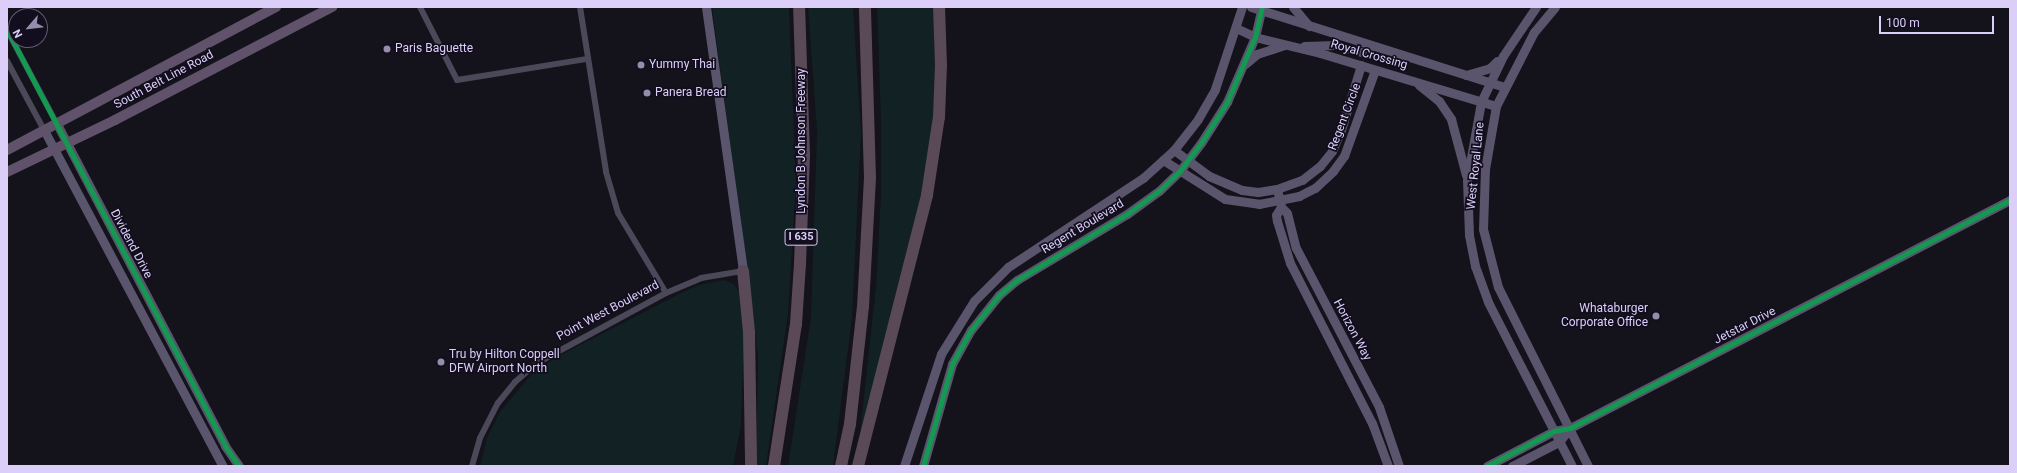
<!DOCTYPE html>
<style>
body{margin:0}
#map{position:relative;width:2017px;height:473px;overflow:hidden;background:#14121a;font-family:Roboto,sans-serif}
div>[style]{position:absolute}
.green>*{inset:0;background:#122124}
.street>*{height:6px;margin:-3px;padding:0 3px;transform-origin:3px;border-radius:3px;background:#4b4859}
.secondary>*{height:9px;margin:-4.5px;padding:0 4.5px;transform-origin:4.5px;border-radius:4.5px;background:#5a546c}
.primary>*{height:10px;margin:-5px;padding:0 5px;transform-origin:5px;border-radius:5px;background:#5f526a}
.highway>*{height:12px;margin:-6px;padding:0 6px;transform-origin:6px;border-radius:6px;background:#5a4958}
.cycleway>*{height:5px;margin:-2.5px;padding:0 2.5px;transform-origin:2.5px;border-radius:2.5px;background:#139951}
.dots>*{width:11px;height:11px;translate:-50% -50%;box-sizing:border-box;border:2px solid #130e1d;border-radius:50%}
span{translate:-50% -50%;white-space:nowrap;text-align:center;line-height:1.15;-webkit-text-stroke:3.5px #130e1d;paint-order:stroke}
.shield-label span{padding:1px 3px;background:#130e1d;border:1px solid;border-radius:3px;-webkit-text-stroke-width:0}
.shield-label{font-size:11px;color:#dbcffa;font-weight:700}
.poi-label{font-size:12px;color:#dbcffa}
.left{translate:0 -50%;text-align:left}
.right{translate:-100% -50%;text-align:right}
.street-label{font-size:12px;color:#dbcffa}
.frame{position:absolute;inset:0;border:8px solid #dbcffa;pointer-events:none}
.north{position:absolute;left:8px;top:8px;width:40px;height:40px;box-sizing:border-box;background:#130e1d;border:1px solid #635b75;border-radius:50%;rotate:242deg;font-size:11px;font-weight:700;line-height:16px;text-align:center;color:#dbcffa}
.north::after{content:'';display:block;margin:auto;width:14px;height:18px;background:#958dac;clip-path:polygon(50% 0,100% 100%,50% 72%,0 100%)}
.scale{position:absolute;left:1879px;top:16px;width:115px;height:18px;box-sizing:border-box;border:2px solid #dbcffa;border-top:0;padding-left:5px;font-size:12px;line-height:14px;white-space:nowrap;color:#dbcffa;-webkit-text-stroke:3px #130e1d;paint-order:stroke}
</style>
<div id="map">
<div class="green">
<div style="clip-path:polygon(712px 7px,789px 7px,796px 183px,788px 314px,766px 466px,756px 466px,758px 355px)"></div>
<div style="clip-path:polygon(808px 7px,853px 7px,861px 133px,852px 318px,833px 466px,788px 466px,811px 317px,817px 131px)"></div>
<div style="clip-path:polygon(877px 7px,934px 7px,935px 81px,933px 124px,924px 184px,864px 433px,860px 433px,876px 286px,881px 194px,881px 121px)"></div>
<div style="clip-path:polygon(724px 280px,734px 284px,739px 292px,744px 335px,741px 425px,733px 466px,480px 466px,487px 438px,500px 412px,530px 376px,555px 358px,683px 292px,699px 285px)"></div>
</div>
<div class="street">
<div style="left:420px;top:7px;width:82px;rotate:63.1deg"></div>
<div style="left:457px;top:80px;width:132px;rotate:-9.2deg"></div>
<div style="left:580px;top:7px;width:167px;rotate:81deg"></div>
<div style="left:606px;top:172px;width:43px;rotate:73.7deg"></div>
<div style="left:618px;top:213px;width:93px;rotate:59deg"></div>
<div style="left:7px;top:30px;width:106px;rotate:62deg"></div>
<div style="left:7px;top:61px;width:78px;rotate:61.8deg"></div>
<div style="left:472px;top:466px;width:29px;rotate:-74deg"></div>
<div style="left:480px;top:438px;width:39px;rotate:-63deg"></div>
<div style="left:498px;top:403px;width:27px;rotate:-51deg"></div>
<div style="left:515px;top:382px;width:29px;rotate:-41deg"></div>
<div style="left:537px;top:363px;width:147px;rotate:-28.5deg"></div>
<div style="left:666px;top:293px;width:38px;rotate:-23deg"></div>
<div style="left:701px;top:278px;width:43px;rotate:-9.5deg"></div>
</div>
<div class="secondary">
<div style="left:706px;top:7px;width:267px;rotate:82deg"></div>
<div style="left:1251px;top:7px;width:265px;rotate:17.5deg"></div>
<div style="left:1293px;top:7px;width:25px;rotate:50deg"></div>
<div style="left:1536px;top:7px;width:59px;rotate:124deg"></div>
<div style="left:1503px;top:56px;width:51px;rotate:115.6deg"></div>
<div style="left:1481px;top:102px;width:79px;rotate:100.2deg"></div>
<div style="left:1467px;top:180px;width:55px;rotate:87.9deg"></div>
<div style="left:1469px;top:235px;width:32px;rotate:79deg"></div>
<div style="left:1475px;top:266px;width:38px;rotate:70deg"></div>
<div style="left:1488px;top:302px;width:184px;rotate:62.9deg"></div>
<div style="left:1555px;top:7px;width:33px;rotate:130deg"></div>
<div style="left:1534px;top:32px;width:83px;rotate:117.2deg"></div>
<div style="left:1496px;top:106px;width:64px;rotate:99.9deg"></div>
<div style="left:1485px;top:169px;width:60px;rotate:91.9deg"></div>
<div style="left:1483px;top:229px;width:60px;rotate:75.5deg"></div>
<div style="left:1498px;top:287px;width:200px;rotate:63.3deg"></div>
<div style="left:1236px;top:28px;width:21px;rotate:25deg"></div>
<div style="left:1255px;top:37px;width:67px;rotate:13.8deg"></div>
<div style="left:1320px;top:53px;width:184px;rotate:16.8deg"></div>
<div style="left:1304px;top:46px;width:31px;rotate:-2deg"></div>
<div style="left:1335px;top:45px;width:30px;rotate:15deg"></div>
<div style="left:1364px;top:53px;width:9px;rotate:-41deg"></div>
<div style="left:1245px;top:64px;width:16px;rotate:-40deg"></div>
<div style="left:1257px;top:54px;width:29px;rotate:-18deg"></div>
<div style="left:1466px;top:75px;width:25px;rotate:-16deg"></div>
<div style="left:1490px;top:68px;width:10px;rotate:-45deg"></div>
<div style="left:1419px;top:85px;width:26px;rotate:39deg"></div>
<div style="left:1439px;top:101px;width:22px;rotate:56deg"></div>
<div style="left:1451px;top:119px;width:58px;rotate:75deg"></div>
<div style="left:57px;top:124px;width:363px;rotate:62.4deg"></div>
<div style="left:225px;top:446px;width:24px;rotate:55deg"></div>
<div style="left:44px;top:130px;width:381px;rotate:62deg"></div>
<div style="left:1174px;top:150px;width:44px;rotate:36.6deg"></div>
<div style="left:1209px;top:176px;width:36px;rotate:23deg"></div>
<div style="left:1242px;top:190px;width:16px;rotate:7deg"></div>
<div style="left:1258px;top:192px;width:19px;rotate:-9deg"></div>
<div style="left:1277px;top:189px;width:27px;rotate:-20deg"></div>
<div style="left:1302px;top:180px;width:23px;rotate:-38deg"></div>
<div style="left:1320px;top:166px;width:19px;rotate:-51deg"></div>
<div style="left:1332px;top:151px;width:23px;rotate:-67deg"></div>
<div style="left:1341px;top:130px;width:68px;rotate:-72.9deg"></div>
<div style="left:1163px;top:160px;width:73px;rotate:32.2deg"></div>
<div style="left:1225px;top:199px;width:34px;rotate:8deg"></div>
<div style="left:1259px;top:204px;width:41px;rotate:-11.3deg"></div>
<div style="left:1299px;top:196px;width:18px;rotate:-27deg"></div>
<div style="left:1315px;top:188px;width:25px;rotate:-43deg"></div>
<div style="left:1333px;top:171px;width:19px;rotate:-54deg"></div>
<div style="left:1344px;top:156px;width:91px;rotate:-70.2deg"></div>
<div style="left:1277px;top:189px;width:18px;rotate:77deg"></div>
<div style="left:1281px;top:207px;width:8px;rotate:45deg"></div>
<div style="left:1287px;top:213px;width:36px;rotate:76deg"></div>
<div style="left:1296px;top:248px;width:179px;rotate:62.4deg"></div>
<div style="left:1379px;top:407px;width:62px;rotate:71.3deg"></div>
<div style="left:1281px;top:207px;width:9px;rotate:122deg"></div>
<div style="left:1276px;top:215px;width:6px;rotate:81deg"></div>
<div style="left:1277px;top:221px;width:44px;rotate:72.8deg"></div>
<div style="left:1290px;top:263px;width:180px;rotate:62.9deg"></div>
<div style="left:1372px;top:423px;width:46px;rotate:69.6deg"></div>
<div style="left:904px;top:466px;width:118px;rotate:-71.7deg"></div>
<div style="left:941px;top:354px;width:62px;rotate:-58.1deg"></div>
<div style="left:974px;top:301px;width:48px;rotate:-45deg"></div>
<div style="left:1008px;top:267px;width:162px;rotate:-33.4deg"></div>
<div style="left:1143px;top:178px;width:42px;rotate:-42.1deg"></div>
<div style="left:1174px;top:150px;width:39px;rotate:-52deg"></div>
<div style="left:1198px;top:119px;width:34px;rotate:-60deg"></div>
<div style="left:1215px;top:89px;width:86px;rotate:-71.8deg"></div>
<div style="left:923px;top:466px;width:106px;rotate:-74.1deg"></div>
<div style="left:952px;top:364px;width:39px;rotate:-61deg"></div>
<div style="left:971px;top:330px;width:45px;rotate:-51.3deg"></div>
<div style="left:999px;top:295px;width:23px;rotate:-40deg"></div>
<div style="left:1017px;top:280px;width:128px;rotate:-31deg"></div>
<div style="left:1127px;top:214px;width:39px;rotate:-36deg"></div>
<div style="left:1159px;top:191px;width:28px;rotate:-44deg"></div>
<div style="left:1179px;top:172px;width:36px;rotate:-53deg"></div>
<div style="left:1201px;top:143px;width:49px;rotate:-57.6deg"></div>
<div style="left:1227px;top:102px;width:71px;rotate:-66.7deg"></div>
<div style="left:1255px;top:37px;width:31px;rotate:-77deg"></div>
<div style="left:1487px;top:466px;width:76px;rotate:-27.6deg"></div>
<div style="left:1554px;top:431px;width:16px;rotate:-11deg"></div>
<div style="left:1570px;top:428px;width:496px;rotate:-27.4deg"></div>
<div style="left:1512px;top:466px;width:53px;rotate:-27.1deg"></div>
<div style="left:1559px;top:442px;width:18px;rotate:-52deg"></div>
</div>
<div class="primary">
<div style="left:7px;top:150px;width:305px;rotate:-28deg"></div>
<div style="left:7px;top:172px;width:120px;rotate:-25.7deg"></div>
<div style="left:115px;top:120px;width:245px;rotate:-27.5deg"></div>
</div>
<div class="highway">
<div style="left:743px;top:271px;width:61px;rotate:84.4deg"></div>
<div style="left:749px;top:332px;width:134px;rotate:89.1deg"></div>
<div style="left:774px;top:466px;width:144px;rotate:-81.2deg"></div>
<div style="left:796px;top:324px;width:60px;rotate:-86.2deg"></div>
<div style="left:800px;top:264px;width:109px;rotate:-87.9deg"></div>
<div style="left:804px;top:155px;width:148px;rotate:-91.9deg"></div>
<div style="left:841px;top:466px;width:43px;rotate:-77.9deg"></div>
<div style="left:850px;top:424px;width:118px;rotate:-83.7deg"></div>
<div style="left:863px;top:307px;width:129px;rotate:-86.9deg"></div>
<div style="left:870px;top:178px;width:171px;rotate:-91.7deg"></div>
<div style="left:858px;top:466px;width:280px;rotate:-75.7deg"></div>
<div style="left:927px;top:195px;width:79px;rotate:-81.3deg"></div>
<div style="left:939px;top:117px;width:51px;rotate:-87.8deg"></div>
<div style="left:941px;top:66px;width:59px;rotate:-91.9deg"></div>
</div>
<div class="cycleway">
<div style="left:7px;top:30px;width:470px;rotate:62.3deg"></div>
<div style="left:225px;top:446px;width:24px;rotate:55deg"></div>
<div style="left:923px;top:466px;width:106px;rotate:-74.1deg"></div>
<div style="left:952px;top:364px;width:39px;rotate:-61deg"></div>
<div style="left:971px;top:330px;width:45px;rotate:-51.3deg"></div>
<div style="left:999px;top:295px;width:23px;rotate:-40deg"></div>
<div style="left:1017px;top:280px;width:128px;rotate:-31deg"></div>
<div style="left:1127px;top:214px;width:39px;rotate:-36deg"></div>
<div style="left:1159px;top:191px;width:28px;rotate:-44deg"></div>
<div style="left:1179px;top:172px;width:36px;rotate:-53deg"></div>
<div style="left:1201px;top:143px;width:49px;rotate:-57.6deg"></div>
<div style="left:1227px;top:102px;width:71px;rotate:-66.7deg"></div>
<div style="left:1255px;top:37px;width:31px;rotate:-77deg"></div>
<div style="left:1487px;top:466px;width:76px;rotate:-27.6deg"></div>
<div style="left:1554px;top:431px;width:16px;rotate:-11deg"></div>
<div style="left:1570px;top:428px;width:496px;rotate:-27.4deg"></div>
</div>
<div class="dots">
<div style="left:387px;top:49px;background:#958dac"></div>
<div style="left:641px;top:65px;background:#958dac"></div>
<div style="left:647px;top:93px;background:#958dac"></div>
<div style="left:1656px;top:316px;background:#958dac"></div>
<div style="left:441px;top:362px;background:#958dac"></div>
</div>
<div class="shield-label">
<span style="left:801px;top:237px">I 635</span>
</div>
<div class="poi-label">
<span class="left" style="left:395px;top:49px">Paris Baguette</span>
<span class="left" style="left:649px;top:65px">Yummy Thai</span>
<span class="left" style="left:655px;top:93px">Panera Bread</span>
<span class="right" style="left:1648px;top:316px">Whataburger<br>Corporate Office</span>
<span class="left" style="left:449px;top:362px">Tru by Hilton Coppell<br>DFW Airport North</span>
</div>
<div class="street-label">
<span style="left:1369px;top:55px;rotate:16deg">Royal Crossing</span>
<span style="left:164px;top:80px;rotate:-28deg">South Belt Line Road</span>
<span style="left:1345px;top:117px;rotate:-69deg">Regent Circle</span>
<span style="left:802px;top:141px;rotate:-90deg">Lyndon B Johnson Freeway</span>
<span style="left:1476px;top:166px;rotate:-84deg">West Royal Lane</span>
<span style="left:1083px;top:227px;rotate:-31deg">Regent Boulevard</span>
<span style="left:131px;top:244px;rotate:62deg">Dividend Drive</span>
<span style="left:608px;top:311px;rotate:-28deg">Point West Boulevard</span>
<span style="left:1745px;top:326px;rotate:-27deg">Jetstar Drive</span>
<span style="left:1352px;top:330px;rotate:62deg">Horizon Way</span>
</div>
<div class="frame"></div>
<div class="north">N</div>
<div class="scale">100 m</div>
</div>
